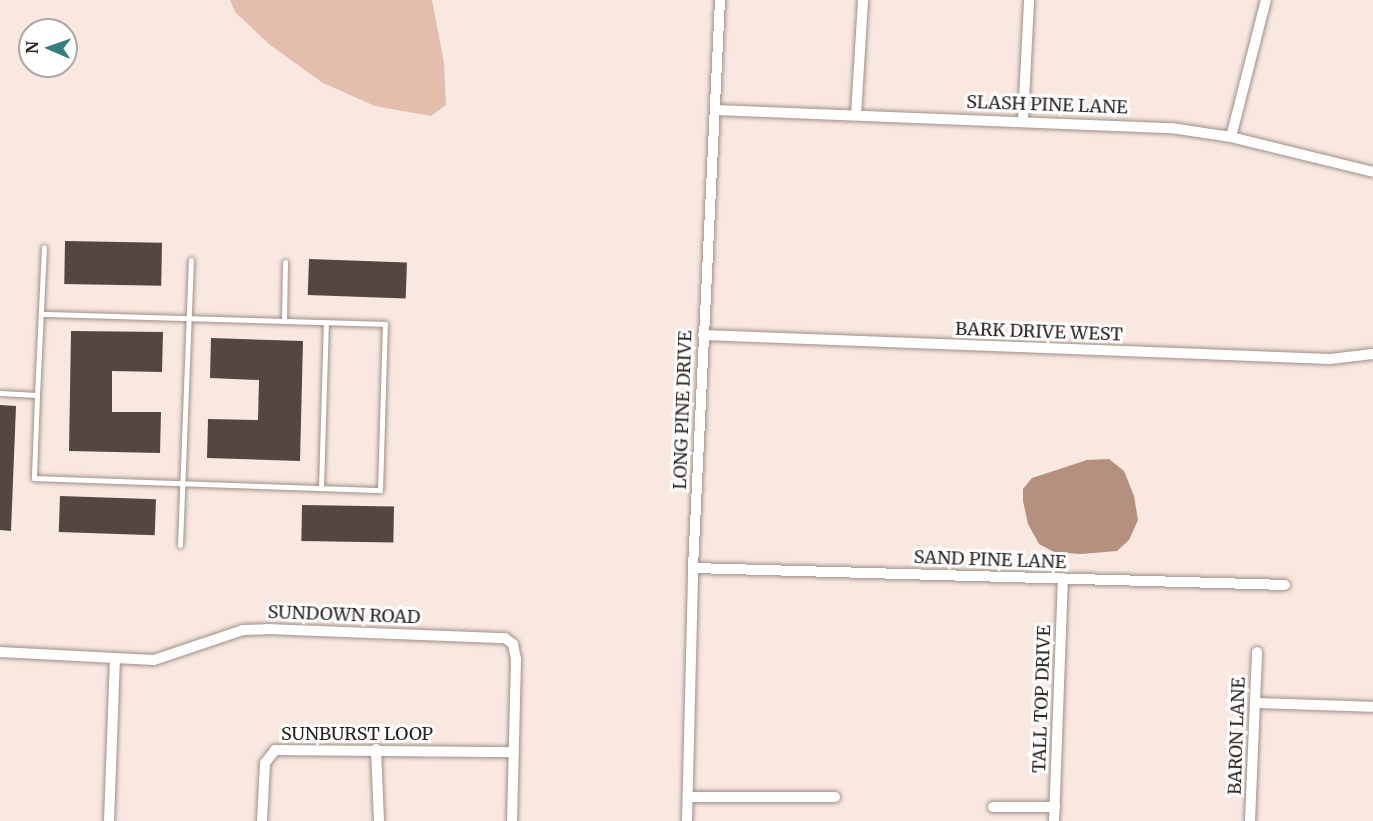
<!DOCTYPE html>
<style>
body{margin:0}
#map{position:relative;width:1373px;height:821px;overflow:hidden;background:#f9e8e0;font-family:Merriweather,serif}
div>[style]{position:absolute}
.green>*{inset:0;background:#e3bead}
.water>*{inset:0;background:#b4907e}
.building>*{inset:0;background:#544640;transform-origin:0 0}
.roads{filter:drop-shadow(0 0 2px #9e8f87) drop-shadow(0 0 2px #9e8f87)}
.service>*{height:5px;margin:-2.5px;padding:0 2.5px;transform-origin:2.5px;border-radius:2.5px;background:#fff}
.minor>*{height:10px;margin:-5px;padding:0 5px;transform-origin:5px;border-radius:5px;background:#fff}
span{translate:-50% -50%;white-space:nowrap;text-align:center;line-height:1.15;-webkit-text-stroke:6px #fff;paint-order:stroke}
.street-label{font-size:18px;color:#292320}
.north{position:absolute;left:18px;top:18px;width:60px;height:60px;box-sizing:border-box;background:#fff;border:2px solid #a9a7a6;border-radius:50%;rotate:272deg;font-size:16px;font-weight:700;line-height:24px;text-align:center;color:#292320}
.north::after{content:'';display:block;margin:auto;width:21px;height:27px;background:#357e7f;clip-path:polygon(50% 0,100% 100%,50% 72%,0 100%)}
</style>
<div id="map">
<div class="green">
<div style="clip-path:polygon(230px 0,432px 0,444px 63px,446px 105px,431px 116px,375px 106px,323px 83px,270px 45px,235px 12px)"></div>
</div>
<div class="water">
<div style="clip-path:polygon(1109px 459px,1124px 471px,1134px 496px,1138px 520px,1129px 540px,1117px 551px,1081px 554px,1054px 552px,1039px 544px,1028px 524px,1023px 501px,1023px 489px,1032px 478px,1087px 460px)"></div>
</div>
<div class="building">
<div style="left:65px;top:241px;width:97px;height:43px;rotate:1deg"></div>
<div style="left:309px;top:259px;width:98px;height:36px;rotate:2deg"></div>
<div style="clip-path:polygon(71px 331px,163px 332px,162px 372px,112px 371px,112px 412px,161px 412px,160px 453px,69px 451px)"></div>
<div style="clip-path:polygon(211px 338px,303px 341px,300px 461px,207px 458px,208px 419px,258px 420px,259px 380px,210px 378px)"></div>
<div style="clip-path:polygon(0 405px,16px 406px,11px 531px,0 530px)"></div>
<div style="left:60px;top:496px;width:96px;height:36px;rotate:2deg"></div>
<div style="left:302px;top:505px;width:92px;height:36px;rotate:1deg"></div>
</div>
<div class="roads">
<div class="service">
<div style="left:284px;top:320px;width:58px;rotate:-89deg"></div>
<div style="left:0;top:393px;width:37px;rotate:3deg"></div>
<div style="left:37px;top:395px;width:148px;rotate:-87.3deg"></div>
<div style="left:37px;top:395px;width:83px;rotate:92.1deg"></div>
<div style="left:34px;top:478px;width:346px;rotate:2deg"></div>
<div style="left:380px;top:490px;width:166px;rotate:-88.3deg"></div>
<div style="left:385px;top:324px;width:344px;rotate:-178.3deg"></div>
<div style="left:321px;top:488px;width:166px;rotate:-88.3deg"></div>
<div style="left:180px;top:545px;width:285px;rotate:-87.8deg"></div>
</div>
<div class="minor">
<div style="left:715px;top:110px;width:456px;rotate:2.3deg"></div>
<div style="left:1171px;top:128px;width:61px;rotate:8.5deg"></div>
<div style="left:1231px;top:137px;width:146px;rotate:13.8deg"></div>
<div style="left:856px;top:115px;width:115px;rotate:-86.5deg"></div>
<div style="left:1023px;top:120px;width:120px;rotate:-87.1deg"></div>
<div style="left:1231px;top:137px;width:141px;rotate:-75.7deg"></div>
<div style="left:703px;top:335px;width:627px;rotate:2.19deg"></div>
<div style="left:1330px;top:359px;width:43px;rotate:-6.6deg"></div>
<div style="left:693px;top:568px;width:592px;rotate:1.64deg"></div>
<div style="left:0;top:652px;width:154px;rotate:3deg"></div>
<div style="left:154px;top:660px;width:94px;rotate:-18.6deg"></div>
<div style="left:243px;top:630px;width:24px;rotate:-2deg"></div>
<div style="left:267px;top:629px;width:238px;rotate:2.2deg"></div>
<div style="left:505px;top:638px;width:10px;rotate:37deg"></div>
<div style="left:513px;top:644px;width:15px;rotate:79deg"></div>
<div style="left:516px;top:659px;width:162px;rotate:91.4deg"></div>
<div style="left:1255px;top:703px;width:118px;rotate:1.9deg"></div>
<div style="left:376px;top:749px;width:72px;rotate:87.6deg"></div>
<div style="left:688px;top:797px;width:147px"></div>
<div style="left:993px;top:807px;width:62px"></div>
<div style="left:109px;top:821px;width:163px;rotate:-87.9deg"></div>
<div style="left:262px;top:821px;width:58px;rotate:-87deg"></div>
<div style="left:265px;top:763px;width:16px;rotate:-52deg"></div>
<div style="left:275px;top:750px;width:239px;rotate:0.5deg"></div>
<div style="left:687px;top:821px;width:253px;rotate:-88.6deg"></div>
<div style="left:693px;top:568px;width:569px;rotate:-87.28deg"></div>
<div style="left:1054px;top:821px;width:243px;rotate:-87.9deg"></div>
<div style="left:1250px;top:821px;width:169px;rotate:-87.6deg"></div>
</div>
</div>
<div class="street-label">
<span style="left:1047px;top:105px;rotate:2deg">SLASH PINE LANE</span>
<span style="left:1039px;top:332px;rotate:2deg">BARK DRIVE WEST</span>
<span style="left:683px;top:410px;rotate:-88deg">LONG PINE DRIVE</span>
<span style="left:990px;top:560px;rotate:2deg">SAND PINE LANE</span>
<span style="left:344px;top:615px;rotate:2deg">SUNDOWN ROAD</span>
<span style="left:1042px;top:699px;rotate:-88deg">TALL TOP DRIVE</span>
<span style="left:357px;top:734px">SUNBURST LOOP</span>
<span style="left:1237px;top:736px;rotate:-88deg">BARON LANE</span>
</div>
<div class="north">N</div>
</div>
